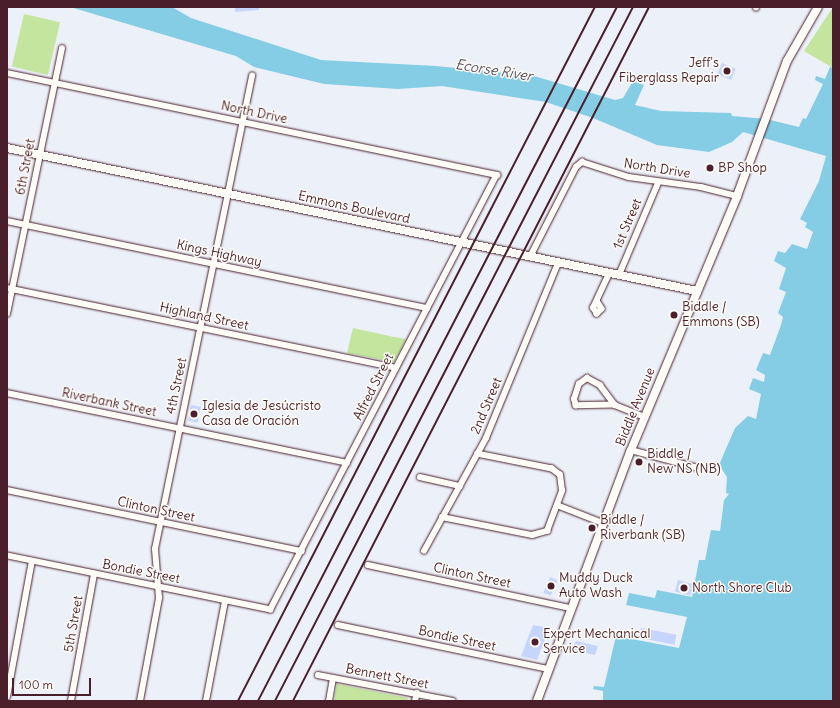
<!DOCTYPE html>
<meta charset="utf-8">
<style>
body{margin:0}
#map{position:relative;width:840px;height:708px;overflow:hidden;background:#ecf0f8;font-family:Delius,sans-serif}
div>[style]{position:absolute}
.green>*{inset:0;background:#c3e59e;transform-origin:0 0}
.water>*{inset:0;background:#84cde5}
.building>*{inset:0;background:#c6d5fb;transform-origin:0 0}
.roads{filter:drop-shadow(0 0 1px #4a1f2b) drop-shadow(0 0 1px #4a1f2b)}
.street>*{height:5.5px;margin:-2.75px;padding:0 2.75px;transform-origin:2.75px;border-radius:2.75px;background:#fdfcf7}
.secondary>*{height:8px;margin:-4px;padding:0 4px;transform-origin:4px;border-radius:4px;background:#fdfcf7}
.rail>*{height:1.5px;margin:-0.75px;padding:0 0.75px;transform-origin:0.75px;border-radius:0.75px;background:#4a1f2b}
.dots>*{width:11px;height:11px;translate:-50% -50%;box-sizing:border-box;border:2px solid #fdfcf7;border-radius:50%}
span{translate:-50% -50%;white-space:nowrap;text-align:center;line-height:1.15;-webkit-text-stroke:3px #fdfcf7;paint-order:stroke}
.poi-label{font-size:13px;color:#4a1f2b}
.right{translate:-100% -50%;text-align:right}
.left{translate:0 -50%;text-align:left}
.street-label{font-size:13px;color:#4a1f2b}
.water-label{font-size:14px;color:#5b5363;font-style:italic}
.frame{position:absolute;inset:0;border:8px solid #4a1f2b;pointer-events:none}
.scale{position:absolute;left:12px;top:678px;width:79px;height:18px;box-sizing:border-box;border:2px solid #4a1f2b;border-top:0;padding-left:5px;font-size:12px;line-height:14px;white-space:nowrap;color:#4a1f2b;-webkit-text-stroke:3px #fdfcf7;paint-order:stroke}
</style>
<div id="map">
<div class="green">
<div style="clip-path:polygon(833px 7px,833px 68px,804px 51px)"></div>
<div style="left:24px;top:14px;width:37px;height:54px;rotate:13deg"></div>
<div style="clip-path:polygon(353px 328px,394px 337px,406px 339px,394px 362px,347px 353px)"></div>
<div style="clip-path:polygon(337px 684px,408px 698px,407px 701px,334px 701px)"></div>
</div>
<div class="water">
<div style="clip-path:polygon(70px 7px,172px 7px,191px 18px,321px 60px,436px 66px,534px 76px,615px 100px,623px 98px,633px 81px,644px 85px,635px 105px,661px 111px,731px 113px,732px 116px,766px 119px,799px 127px,803px 118px,806px 119px,823px 84px,815px 80px,816px 76px,825px 79px,830px 67px,833px 68px,833px 701px,603px 701px,603px 691px,593px 689px,594px 686px,604px 687px,616px 636px,679px 648px,687px 617px,626px 605px,629px 593px,655px 598px,657px 590px,692px 597px,699px 560px,705px 560px,711px 530px,720px 531px,724px 500px,729px 494px,726px 493px,727px 477px,719px 465px,735px 428px,748px 416px,756px 419px,761px 394px,749px 389px,753px 378px,764px 382px,765px 375px,756px 370px,763px 353px,770px 355px,781px 325px,783px 317px,778px 313px,786px 292px,779px 289px,786px 268px,774px 261px,778px 251px,785px 253px,792px 244px,807px 249px,813px 232px,805px 227px,807px 223px,800px 219px,819px 181px,826px 156px,743px 132px,732px 142px,709px 152px,657px 145px,593px 118px,546px 102px,442px 86px,398px 89px,324px 84px,254px 67px,236px 56px)"></div>
</div>
<div class="building">
<div style="clip-path:polygon(235px 7px,259px 7px,259px 10px,235px 12px)"></div>
<div style="left:722px;top:63px;width:15px;height:12px;rotate:23deg"></div>
<div style="left:191px;top:405px;width:10px;height:16px;rotate:11deg"></div>
<div style="left:550px;top:577px;width:8px;height:17px;rotate:23deg"></div>
<div style="left:678px;top:580px;width:16px;height:12px;rotate:15deg"></div>
<div style="clip-path:polygon(533px 625px,549px 628px,537px 660px,521px 656px)"></div>
<div style="left:641px;top:628px;width:36px;height:10px;rotate:11deg"></div>
<div style="clip-path:polygon(576px 641px,598px 646px,595px 655px,571px 650px)"></div>
</div>
<div class="roads">
<div class="street">
<div style="left:756px;top:8px;width:1px;rotate:-90deg"></div>
<div style="left:7px;top:73px;width:501px;rotate:11.76deg"></div>
<div style="left:497px;top:175px;width:490px;rotate:117.5deg"></div>
<div style="left:271px;top:610px;width:269px;rotate:-168.4deg"></div>
<div style="left:7px;top:221px;width:429px;rotate:11.7deg"></div>
<div style="left:530px;top:257px;width:101px;rotate:-62.9deg"></div>
<div style="left:576px;top:167px;width:8px;rotate:-40deg"></div>
<div style="left:582px;top:162px;width:49px;rotate:17.7deg"></div>
<div style="left:629px;top:177px;width:73px;rotate:7.9deg"></div>
<div style="left:701px;top:187px;width:37px;rotate:14deg"></div>
<div style="left:619px;top:275px;width:100px;rotate:-67deg"></div>
<div style="left:7px;top:288px;width:397px;rotate:11.6deg"></div>
<div style="left:597px;top:301px;width:9px;rotate:58deg"></div>
<div style="left:602px;top:309px;width:7px;rotate:135deg"></div>
<div style="left:597px;top:314px;width:7px;rotate:-124deg"></div>
<div style="left:593px;top:308px;width:38px;rotate:-65deg"></div>
<div style="left:7px;top:314px;width:271px;rotate:-78.3deg"></div>
<div style="left:587px;top:378px;width:15px;rotate:28deg"></div>
<div style="left:600px;top:385px;width:25px;rotate:53deg"></div>
<div style="left:615px;top:405px;width:39px;rotate:179deg"></div>
<div style="left:576px;top:406px;width:7px;rotate:-106deg"></div>
<div style="left:574px;top:399px;width:16px;rotate:-72deg"></div>
<div style="left:579px;top:384px;width:10px;rotate:-37deg"></div>
<div style="left:7px;top:393px;width:347px;rotate:11.6deg"></div>
<div style="left:615px;top:405px;width:31px;rotate:22deg"></div>
<div style="left:631px;top:450px;width:66px;rotate:14.9deg"></div>
<div style="left:420px;top:477px;width:41px;rotate:12.7deg"></div>
<div style="left:7px;top:490px;width:301px;rotate:11.7deg"></div>
<div style="left:557px;top:505px;width:49px;rotate:21.4deg"></div>
<div style="left:442px;top:517px;width:92px;rotate:11.3deg"></div>
<div style="left:532px;top:535px;width:16px;rotate:-15deg"></div>
<div style="left:547px;top:531px;width:43px;rotate:-69.4deg"></div>
<div style="left:562px;top:491px;width:16px;rotate:-97deg"></div>
<div style="left:560px;top:475px;width:10px;rotate:-143deg"></div>
<div style="left:552px;top:469px;width:76px;rotate:-168.7deg"></div>
<div style="left:424px;top:551px;width:129px;rotate:-61.2deg"></div>
<div style="left:486px;top:438px;width:189px;rotate:-67.6deg"></div>
<div style="left:368px;top:565px;width:208px;rotate:12deg"></div>
<div style="left:338px;top:625px;width:215px;rotate:11.8deg"></div>
<div style="left:318px;top:675px;width:137px;rotate:10.9deg"></div>
<div style="left:7px;top:697px;width:138px;rotate:-79.6deg"></div>
<div style="left:71px;top:701px;width:129px;rotate:-79.7deg"></div>
<div style="left:140px;top:701px;width:105px;rotate:-79.5deg"></div>
<div style="left:159px;top:598px;width:49px;rotate:-94.7deg"></div>
<div style="left:155px;top:549px;width:483px;rotate:-78.4deg"></div>
<div style="left:206px;top:701px;width:102px;rotate:-79.2deg"></div>
<div style="left:329px;top:701px;width:23px;rotate:-80deg"></div>
<div style="left:415px;top:701px;width:8px;rotate:-76deg"></div>
</div>
<div class="secondary">
<div style="left:7px;top:148px;width:705px;rotate:11.71deg"></div>
<div style="left:537px;top:701px;width:268px;rotate:-69.5deg"></div>
<div style="left:631px;top:450px;width:275px;rotate:-67.3deg"></div>
<div style="left:737px;top:196px;width:144px;rotate:-69.7deg"></div>
<div style="left:787px;top:61px;width:62px;rotate:-60.1deg"></div>
</div>
</div>
<div class="rail">
<div style="left:238px;top:701px;width:780px;rotate:-62.78deg"></div>
<div style="left:258px;top:701px;width:781px;rotate:-62.65deg"></div>
<div style="left:275px;top:701px;width:781px;rotate:-62.71deg"></div>
<div style="left:293px;top:701px;width:780px;rotate:-62.84deg"></div>
</div>
<div class="dots">
<div style="left:727px;top:71px;background:#4a1f2b"></div>
<div style="left:710px;top:168px;background:#4a1f2b"></div>
<div style="left:674px;top:315px;background:#4a1f2b"></div>
<div style="left:194px;top:414px;background:#4a1f2b"></div>
<div style="left:639px;top:462px;background:#4a1f2b"></div>
<div style="left:592px;top:528px;background:#4a1f2b"></div>
<div style="left:551px;top:586px;background:#4a1f2b"></div>
<div style="left:684px;top:588px;background:#4a1f2b"></div>
<div style="left:535px;top:642px;background:#4a1f2b"></div>
</div>
<div class="poi-label">
<span class="right" style="left:719px;top:71px">Jeff's<br>Fiberglass Repair</span>
<span class="left" style="left:718px;top:168px">BP Shop</span>
<span class="left" style="left:682px;top:315px">Biddle /<br>Emmons (SB)</span>
<span class="left" style="left:202px;top:414px">Iglesia de Jesúcristo<br>Casa de Oración</span>
<span class="left" style="left:647px;top:462px">Biddle /<br>New NS (NB)</span>
<span class="left" style="left:600px;top:528px">Biddle /<br>Riverbank (SB)</span>
<span class="left" style="left:559px;top:586px">Muddy Duck<br>Auto Wash</span>
<span class="left" style="left:692px;top:588px">North Shore Club</span>
<span class="left" style="left:543px;top:642px">Expert Mechanical<br>Service</span>
</div>
<div class="street-label">
<span style="left:254px;top:113px;rotate:12deg">North Drive</span>
<span style="left:26px;top:167px;rotate:-79deg">6th Street</span>
<span style="left:657px;top:169px;rotate:9deg">North Drive</span>
<span style="left:354px;top:208px;rotate:12deg">Emmons Boulevard</span>
<span style="left:628px;top:224px;rotate:-67deg">1st Street</span>
<span style="left:219px;top:254px;rotate:12deg">Kings Highway</span>
<span style="left:204px;top:317px;rotate:12deg">Highland Street</span>
<span style="left:177px;top:386px;rotate:-78deg">4th Street</span>
<span style="left:374px;top:387px;rotate:-63deg">Alfred Street</span>
<span style="left:109px;top:403px;rotate:12deg">Riverbank Street</span>
<span style="left:487px;top:406px;rotate:-67deg">2nd Street</span>
<span style="left:636px;top:407px;rotate:-68deg">Biddle Avenue</span>
<span style="left:156px;top:510px;rotate:12deg">Clinton Street</span>
<span style="left:141px;top:572px;rotate:11deg">Bondie Street</span>
<span style="left:472px;top:576px;rotate:12deg">Clinton Street</span>
<span style="left:74px;top:624px;rotate:-80deg">5th Street</span>
<span style="left:457px;top:639px;rotate:12deg">Bondie Street</span>
<span style="left:387px;top:677px;rotate:11deg">Bennett Street</span>
</div>
<div class="water-label">
<span style="left:494px;top:70px;rotate:9deg">Ecorse River</span>
</div>
<div class="frame"></div>
<div class="scale">100 m</div>
</div>
